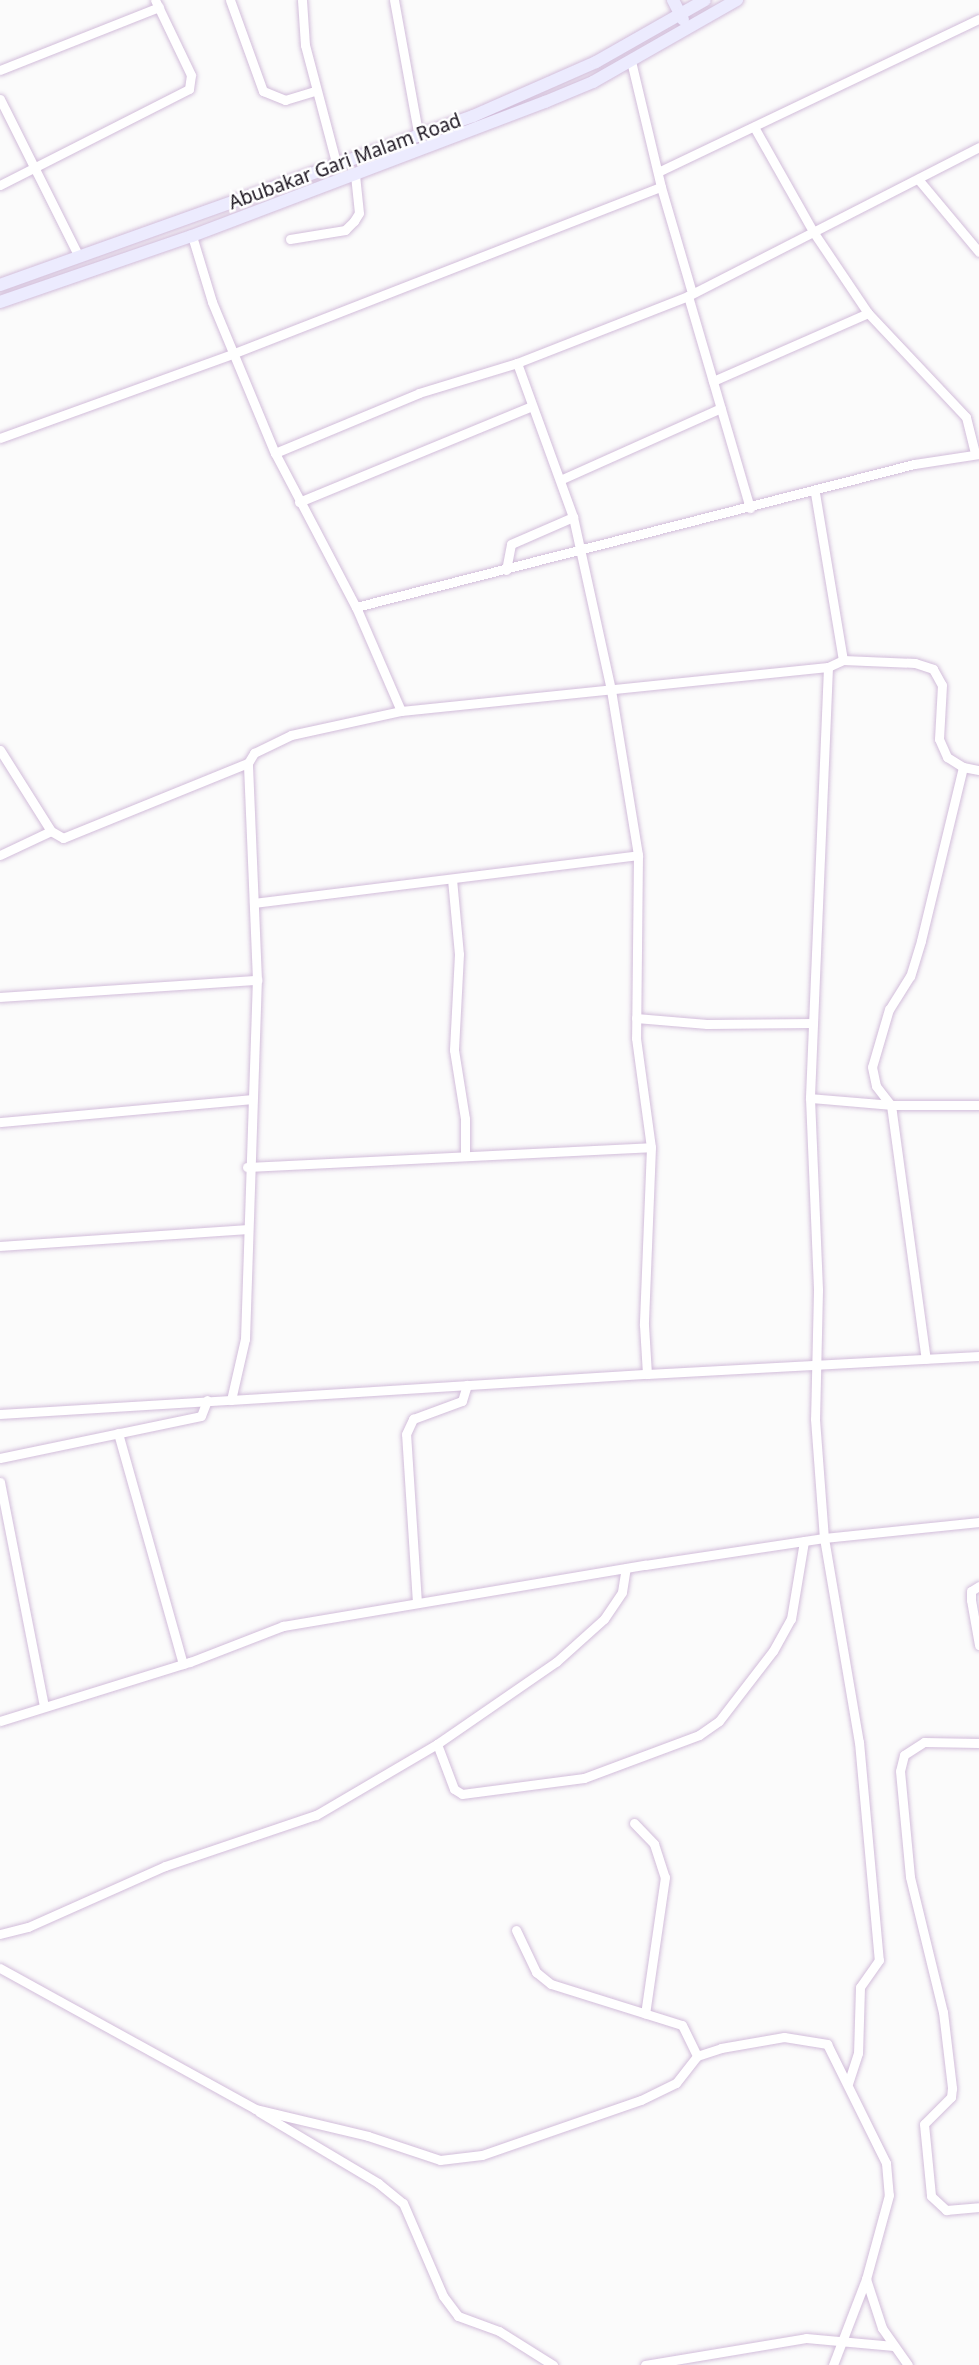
<!DOCTYPE html>
<style>
body{margin:0}
#map{position:relative;width:979px;height:2365px;overflow:hidden;background:#fbfbfb;font-family:"Noto Sans",sans-serif}
div>[style]{position:absolute}
.roads{filter:drop-shadow(0 0 2px #d2bdda) drop-shadow(0 0 2px #d2bdda)}
.street>*{height:9px;margin:-4.5px;padding:0 4.5px;transform-origin:4.5px;border-radius:4.5px;background:#fff}
.secondary>*{height:12px;margin:-6px;padding:0 6px;transform-origin:6px;border-radius:6px;background:#ecebfe}
span{translate:-50% -50%;white-space:nowrap;text-align:center;line-height:1.15;-webkit-text-stroke:5px #fff;paint-order:stroke}
.street-label{font-size:19px;color:#1a131e}
</style>
<div id="map">
<div class="roads">
<div class="street">
<div style="left:230px;top:0;width:97px;rotate:70.1deg"></div>
<div style="left:263px;top:91px;width:24px;rotate:22deg"></div>
<div style="left:285px;top:100px;width:31px;rotate:-17deg"></div>
<div style="left:302px;top:0;width:45px;rotate:86.2deg"></div>
<div style="left:305px;top:45px;width:125px;rotate:75.2deg"></div>
<div style="left:394px;top:0;width:139px;rotate:79.7deg"></div>
<div style="left:631px;top:61px;width:130px;rotate:76.6deg"></div>
<div style="left:661px;top:187px;width:110px;rotate:73.7deg"></div>
<div style="left:0;top:70px;width:171px;rotate:-21.6deg"></div>
<div style="left:0;top:99px;width:177px;rotate:63.4deg"></div>
<div style="left:754px;top:127px;width:122px;rotate:60.5deg"></div>
<div style="left:814px;top:233px;width:97px;rotate:56deg"></div>
<div style="left:868px;top:313px;width:143px;rotate:46.7deg"></div>
<div style="left:966px;top:417px;width:38px;rotate:76deg"></div>
<div style="left:660px;top:171px;width:353px;rotate:-25.5deg"></div>
<div style="left:918px;top:179px;width:95px;rotate:50.1deg"></div>
<div style="left:0;top:185px;width:212px;rotate:-26.9deg"></div>
<div style="left:189px;top:89px;width:14px;rotate:-82deg"></div>
<div style="left:191px;top:75px;width:83px;rotate:-115.6deg"></div>
<div style="left:192px;top:236px;width:69px;rotate:73.1deg"></div>
<div style="left:212px;top:302px;width:164px;rotate:67.4deg"></div>
<div style="left:275px;top:453px;width:174px;rotate:62.3deg"></div>
<div style="left:356px;top:607px;width:113px;rotate:66.6deg"></div>
<div style="left:290px;top:239px;width:56px;rotate:-9.3deg"></div>
<div style="left:345px;top:230px;width:13px;rotate:-45deg"></div>
<div style="left:354px;top:221px;width:9px;rotate:-58deg"></div>
<div style="left:359px;top:213px;width:39px;rotate:-96deg"></div>
<div style="left:688px;top:296px;width:221px;rotate:73.7deg"></div>
<div style="left:517px;top:363px;width:164px;rotate:70deg"></div>
<div style="left:573px;top:517px;width:177px;rotate:77.6deg"></div>
<div style="left:611px;top:690px;width:167px;rotate:80.7deg"></div>
<div style="left:638px;top:855px;width:183px;rotate:90.6deg"></div>
<div style="left:636px;top:1038px;width:110px;rotate:82.2deg"></div>
<div style="left:651px;top:1147px;width:178px;rotate:92.3deg"></div>
<div style="left:644px;top:1325px;width:49px;rotate:86.5deg"></div>
<div style="left:647px;top:1374px;width:332px;rotate:-3.1deg"></div>
<div style="left:713px;top:381px;width:169px;rotate:-23.7deg"></div>
<div style="left:0;top:438px;width:247px;rotate:-19.9deg"></div>
<div style="left:232px;top:354px;width:460px;rotate:-21.3deg"></div>
<div style="left:275px;top:453px;width:156px;rotate:-22.6deg"></div>
<div style="left:419px;top:393px;width:102px;rotate:-17deg"></div>
<div style="left:517px;top:363px;width:184px;rotate:-21.4deg"></div>
<div style="left:688px;top:296px;width:327px;rotate:-27.1deg"></div>
<div style="left:560px;top:480px;width:176px;rotate:-24.1deg"></div>
<div style="left:815px;top:493px;width:169px;rotate:80.5deg"></div>
<div style="left:299px;top:502px;width:252px;rotate:-22.4deg"></div>
<div style="left:506px;top:570px;width:26px;rotate:-79deg"></div>
<div style="left:511px;top:544px;width:68px;rotate:-23.5deg"></div>
<div style="left:356px;top:607px;width:576px;rotate:-14.37deg"></div>
<div style="left:914px;top:464px;width:66px;rotate:-8.7deg"></div>
<div style="left:828px;top:667px;width:431px;rotate:92.4deg"></div>
<div style="left:810px;top:1098px;width:192px;rotate:87.6deg"></div>
<div style="left:818px;top:1290px;width:129px;rotate:91.3deg"></div>
<div style="left:815px;top:1419px;width:119px;rotate:85.7deg"></div>
<div style="left:824px;top:1538px;width:207px;rotate:80.3deg"></div>
<div style="left:859px;top:1742px;width:219px;rotate:84.8deg"></div>
<div style="left:879px;top:1960px;width:33px;rotate:125deg"></div>
<div style="left:860px;top:1987px;width:66px;rotate:91.7deg"></div>
<div style="left:858px;top:2053px;width:32px;rotate:108deg"></div>
<div style="left:0;top:750px;width:96px;rotate:57.8deg"></div>
<div style="left:51px;top:831px;width:14px;rotate:30deg"></div>
<div style="left:63px;top:838px;width:200px;rotate:-22.1deg"></div>
<div style="left:963px;top:767px;width:179px;rotate:103.6deg"></div>
<div style="left:921px;top:941px;width:37px;rotate:107deg"></div>
<div style="left:910px;top:976px;width:39px;rotate:122deg"></div>
<div style="left:889px;top:1009px;width:60px;rotate:106.3deg"></div>
<div style="left:872px;top:1067px;width:19px;rotate:78deg"></div>
<div style="left:876px;top:1086px;width:24px;rotate:52deg"></div>
<div style="left:891px;top:1105px;width:88px"></div>
<div style="left:0;top:855px;width:56px;rotate:-25.2deg"></div>
<div style="left:452px;top:879px;width:75px;rotate:84.7deg"></div>
<div style="left:459px;top:954px;width:96px;rotate:93deg"></div>
<div style="left:454px;top:1050px;width:70px;rotate:80.9deg"></div>
<div style="left:465px;top:1119px;width:37px;rotate:90deg"></div>
<div style="left:254px;top:903px;width:387px;rotate:-7.1deg"></div>
<div style="left:0;top:997px;width:258px;rotate:-3.8deg"></div>
<div style="left:636px;top:1018px;width:71px;rotate:4.8deg"></div>
<div style="left:707px;top:1024px;width:106px;rotate:-0.5deg"></div>
<div style="left:810px;top:1098px;width:81px;rotate:4.9deg"></div>
<div style="left:891px;top:1105px;width:256px;rotate:82.2deg"></div>
<div style="left:0;top:1122px;width:252px;rotate:-5.2deg"></div>
<div style="left:247px;top:1167px;width:404px;rotate:-2.8deg"></div>
<div style="left:0;top:1246px;width:248px;rotate:-3.9deg"></div>
<div style="left:231px;top:1400px;width:417px;rotate:-3.6deg"></div>
<div style="left:0;top:1414px;width:231px;rotate:-3.5deg"></div>
<div style="left:231px;top:1400px;width:63px;rotate:-77.1deg"></div>
<div style="left:245px;top:1339px;width:359px;rotate:-88.1deg"></div>
<div style="left:257px;top:980px;width:217px;rotate:-92.4deg"></div>
<div style="left:248px;top:763px;width:12px;rotate:-59deg"></div>
<div style="left:254px;top:753px;width:41px;rotate:-25.9deg"></div>
<div style="left:291px;top:735px;width:113px;rotate:-12.3deg"></div>
<div style="left:401px;top:711px;width:429px;rotate:-5.9deg"></div>
<div style="left:828px;top:667px;width:17px;rotate:-25deg"></div>
<div style="left:843px;top:660px;width:72px;rotate:2.4deg"></div>
<div style="left:915px;top:663px;width:19px;rotate:18deg"></div>
<div style="left:933px;top:669px;width:18px;rotate:61deg"></div>
<div style="left:942px;top:685px;width:54px;rotate:93.2deg"></div>
<div style="left:939px;top:739px;width:20px;rotate:66deg"></div>
<div style="left:947px;top:757px;width:19px;rotate:32deg"></div>
<div style="left:963px;top:767px;width:16px;rotate:11deg"></div>
<div style="left:118px;top:1433px;width:240px;rotate:74.3deg"></div>
<div style="left:0;top:1458px;width:205px;rotate:-11.8deg"></div>
<div style="left:201px;top:1416px;width:17px;rotate:-69deg"></div>
<div style="left:0;top:1482px;width:229px;rotate:78.9deg"></div>
<div style="left:979px;top:1586px;width:9px;rotate:148deg"></div>
<div style="left:971px;top:1591px;width:9px;rotate:90deg"></div>
<div style="left:971px;top:1600px;width:46px;rotate:79.9deg"></div>
<div style="left:417px;top:1603px;width:169px;rotate:-93.7deg"></div>
<div style="left:406px;top:1434px;width:17px;rotate:-65deg"></div>
<div style="left:413px;top:1419px;width:52px;rotate:-20.2deg"></div>
<div style="left:462px;top:1401px;width:17px;rotate:-73deg"></div>
<div style="left:0;top:1721px;width:199px;rotate:-17.3deg"></div>
<div style="left:190px;top:1662px;width:100px;rotate:-21.2deg"></div>
<div style="left:283px;top:1626px;width:367px;rotate:-9.6deg"></div>
<div style="left:645px;top:1565px;width:181px;rotate:-8.6deg"></div>
<div style="left:824px;top:1538px;width:156px;rotate:-5.9deg"></div>
<div style="left:979px;top:1743px;width:55px;rotate:-179deg"></div>
<div style="left:924px;top:1742px;width:24px;rotate:147deg"></div>
<div style="left:904px;top:1755px;width:16px;rotate:104deg"></div>
<div style="left:900px;top:1771px;width:106px;rotate:84.6deg"></div>
<div style="left:910px;top:1877px;width:139px;rotate:76.3deg"></div>
<div style="left:943px;top:2012px;width:77px;rotate:83.2deg"></div>
<div style="left:952px;top:2088px;width:9px;rotate:96deg"></div>
<div style="left:951px;top:2097px;width:38px;rotate:135deg"></div>
<div style="left:924px;top:2124px;width:72px;rotate:84.4deg"></div>
<div style="left:931px;top:2196px;width:21px;rotate:43deg"></div>
<div style="left:946px;top:2210px;width:33px;rotate:-5deg"></div>
<div style="left:437px;top:1744px;width:48px;rotate:69.3deg"></div>
<div style="left:454px;top:1789px;width:9px;rotate:32deg"></div>
<div style="left:462px;top:1794px;width:123px;rotate:-7.5deg"></div>
<div style="left:584px;top:1778px;width:123px;rotate:-20.5deg"></div>
<div style="left:699px;top:1735px;width:24px;rotate:-35deg"></div>
<div style="left:719px;top:1721px;width:88px;rotate:-52.4deg"></div>
<div style="left:773px;top:1651px;width:37px;rotate:-61deg"></div>
<div style="left:791px;top:1619px;width:79px;rotate:-80.5deg"></div>
<div style="left:634px;top:1823px;width:29px;rotate:46deg"></div>
<div style="left:654px;top:1844px;width:35px;rotate:72deg"></div>
<div style="left:665px;top:1877px;width:138px;rotate:98.3deg"></div>
<div style="left:516px;top:1930px;width:47px;rotate:64.5deg"></div>
<div style="left:536px;top:1972px;width:19px;rotate:39deg"></div>
<div style="left:551px;top:1984px;width:137px;rotate:17.4deg"></div>
<div style="left:682px;top:2025px;width:34px;rotate:64deg"></div>
<div style="left:0;top:1934px;width:29px;rotate:-14deg"></div>
<div style="left:28px;top:1927px;width:150px;rotate:-24deg"></div>
<div style="left:165px;top:1866px;width:159px;rotate:-18.7deg"></div>
<div style="left:316px;top:1815px;width:140px;rotate:-30.4deg"></div>
<div style="left:437px;top:1744px;width:145px;rotate:-34.6deg"></div>
<div style="left:556px;top:1662px;width:64px;rotate:-41.9deg"></div>
<div style="left:604px;top:1619px;width:32px;rotate:-56deg"></div>
<div style="left:622px;top:1592px;width:24px;rotate:-81deg"></div>
<div style="left:0;top:1968px;width:291px;rotate:28.9deg"></div>
<div style="left:255px;top:2109px;width:116px;rotate:13.4deg"></div>
<div style="left:368px;top:2136px;width:76px;rotate:18.4deg"></div>
<div style="left:440px;top:2160px;width:42px;rotate:-6.8deg"></div>
<div style="left:482px;top:2155px;width:168px;rotate:-19.1deg"></div>
<div style="left:641px;top:2100px;width:39px;rotate:-26deg"></div>
<div style="left:676px;top:2083px;width:34px;rotate:-52deg"></div>
<div style="left:697px;top:2056px;width:25px;rotate:-18deg"></div>
<div style="left:721px;top:2048px;width:64px;rotate:-9.9deg"></div>
<div style="left:784px;top:2037px;width:44px;rotate:9.2deg"></div>
<div style="left:827px;top:2044px;width:133px;rotate:63.6deg"></div>
<div style="left:886px;top:2163px;width:32px;rotate:85deg"></div>
<div style="left:889px;top:2195px;width:87px;rotate:105.3deg"></div>
<div style="left:866px;top:2279px;width:52px;rotate:71.9deg"></div>
<div style="left:882px;top:2328px;width:45px;rotate:54.9deg"></div>
<div style="left:259px;top:2112px;width:139px;rotate:30.8deg"></div>
<div style="left:378px;top:2183px;width:32px;rotate:39deg"></div>
<div style="left:403px;top:2203px;width:101px;rotate:66.7deg"></div>
<div style="left:443px;top:2296px;width:25px;rotate:53deg"></div>
<div style="left:458px;top:2316px;width:44px;rotate:20.1deg"></div>
<div style="left:499px;top:2331px;width:64px;rotate:32.2deg"></div>
<div style="left:645px;top:2365px;width:163px;rotate:-9.5deg"></div>
<div style="left:806px;top:2338px;width:88px;rotate:5.2deg"></div>
<div style="left:833px;top:2365px;width:92px;rotate:-69deg"></div>
</div>
<div class="secondary">
<div style="left:673px;top:0;width:22px;rotate:63deg"></div>
<div style="left:0;top:285px;width:502px;rotate:-19.66deg"></div>
<div style="left:473px;top:116px;width:134px;rotate:-23.7deg"></div>
<div style="left:596px;top:62px;width:125px;rotate:-29.6deg"></div>
<div style="left:0;top:302px;width:203px;rotate:-19deg"></div>
<div style="left:192px;top:236px;width:378px;rotate:-20.8deg"></div>
<div style="left:545px;top:102px;width:52px;rotate:-22.6deg"></div>
<div style="left:593px;top:82px;width:166px;rotate:-29.7deg"></div>
</div>
</div>
<div class="street-label">
<span style="left:345px;top:162px;rotate:-20deg">Abubakar Gari Malam Road</span>
</div>
</div>
